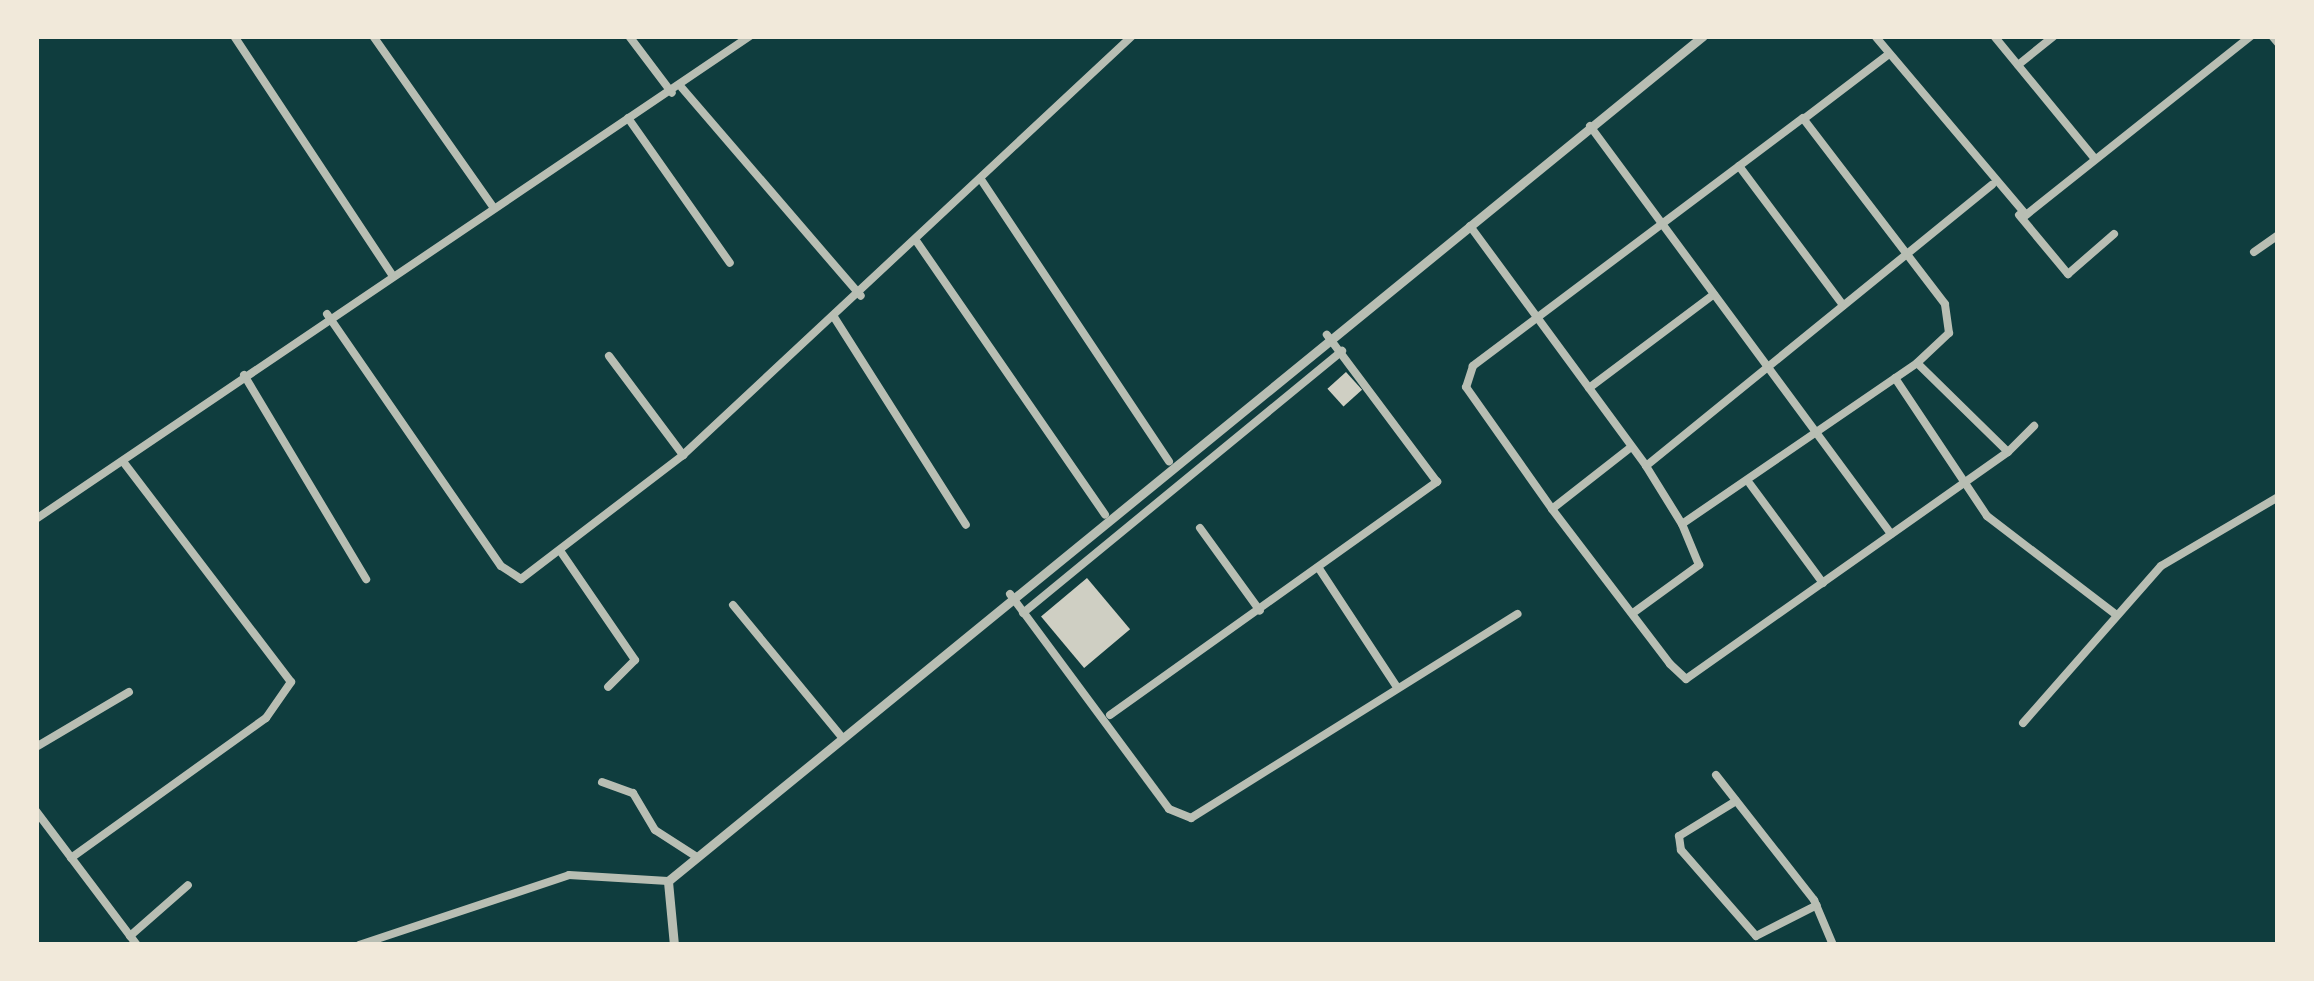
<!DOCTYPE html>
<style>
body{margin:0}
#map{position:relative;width:2314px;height:981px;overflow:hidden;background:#0f3d3e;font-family:Manrope,sans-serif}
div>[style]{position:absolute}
.building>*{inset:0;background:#cfcfc3;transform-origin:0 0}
.minor>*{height:8px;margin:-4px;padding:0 4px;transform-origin:4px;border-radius:4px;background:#b8beb3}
.tertiary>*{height:9px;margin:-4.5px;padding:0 4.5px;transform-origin:4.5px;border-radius:4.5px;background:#b8beb3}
span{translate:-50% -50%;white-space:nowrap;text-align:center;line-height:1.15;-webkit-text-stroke:9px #f1e9da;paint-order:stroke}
.frame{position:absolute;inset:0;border:39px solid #f1e9da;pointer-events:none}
</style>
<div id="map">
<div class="building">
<div style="left:1346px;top:372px;width:24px;height:25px;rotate:48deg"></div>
<div style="left:1087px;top:578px;width:67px;height:60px;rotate:50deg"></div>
</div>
<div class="minor">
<div style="left:234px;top:36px;width:287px;rotate:56.5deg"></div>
<div style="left:373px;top:36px;width:209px;rotate:54.9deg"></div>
<div style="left:629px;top:36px;width:71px;rotate:53deg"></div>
<div style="left:1875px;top:36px;width:234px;rotate:49.8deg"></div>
<div style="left:2026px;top:215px;width:288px;rotate:-38.5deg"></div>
<div style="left:1994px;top:36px;width:159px;rotate:50.6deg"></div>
<div style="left:2272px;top:36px;width:9px;rotate:49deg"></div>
<div style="left:2018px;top:65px;width:46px;rotate:-38.9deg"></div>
<div style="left:682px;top:88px;width:274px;rotate:49.3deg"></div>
<div style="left:628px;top:118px;width:177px;rotate:54.9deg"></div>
<div style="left:1805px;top:118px;width:106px;rotate:-37.3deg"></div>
<div style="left:1590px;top:126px;width:507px;rotate:53.58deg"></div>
<div style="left:1739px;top:166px;width:174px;rotate:53.2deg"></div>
<div style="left:982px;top:181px;width:337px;rotate:56.3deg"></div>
<div style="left:2019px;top:215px;width:77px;rotate:50.3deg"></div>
<div style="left:2068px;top:274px;width:61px;rotate:-41deg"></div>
<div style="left:1470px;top:226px;width:298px;rotate:53.7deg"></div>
<div style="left:1646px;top:466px;width:446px;rotate:-39.1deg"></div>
<div style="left:917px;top:242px;width:331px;rotate:55.4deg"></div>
<div style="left:2254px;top:252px;width:29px;rotate:-35deg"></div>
<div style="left:327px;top:314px;width:306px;rotate:55.4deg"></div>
<div style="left:501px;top:566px;width:24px;rotate:33deg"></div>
<div style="left:521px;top:579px;width:204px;rotate:-37.4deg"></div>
<div style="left:683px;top:455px;width:614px;rotate:-43.02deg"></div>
<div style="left:834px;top:317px;width:246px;rotate:57.6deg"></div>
<div style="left:609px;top:356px;width:124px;rotate:53.2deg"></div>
<div style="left:244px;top:375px;width:238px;rotate:59.1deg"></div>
<div style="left:1895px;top:378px;width:166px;rotate:56.3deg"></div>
<div style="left:1987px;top:516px;width:161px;rotate:37.4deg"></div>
<div style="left:1589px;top:388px;width:156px;rotate:-36.9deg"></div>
<div style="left:2008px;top:452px;width:37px;rotate:-45deg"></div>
<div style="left:1646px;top:466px;width:68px;rotate:58.2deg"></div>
<div style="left:1750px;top:484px;width:123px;rotate:53.6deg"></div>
<div style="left:1552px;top:509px;width:100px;rotate:-38.1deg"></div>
<div style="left:36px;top:519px;width:862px;rotate:-34.08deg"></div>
<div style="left:1200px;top:528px;width:102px;rotate:54.1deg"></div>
<div style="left:561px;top:552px;width:131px;rotate:55.6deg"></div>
<div style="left:635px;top:660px;width:38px;rotate:135deg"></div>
<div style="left:1320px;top:570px;width:140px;rotate:56.7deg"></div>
<div style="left:1010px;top:594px;width:267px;rotate:53.5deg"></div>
<div style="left:1169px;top:809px;width:24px;rotate:22deg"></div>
<div style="left:1191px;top:818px;width:385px;rotate:-32deg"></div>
<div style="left:733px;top:605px;width:170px;rotate:50.5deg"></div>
<div style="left:1023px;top:613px;width:413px;rotate:-39.4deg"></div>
<div style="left:1633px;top:613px;width:82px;rotate:-36deg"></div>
<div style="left:1699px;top:565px;width:44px;rotate:-112.5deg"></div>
<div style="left:1682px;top:524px;width:285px;rotate:-34.4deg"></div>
<div style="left:1917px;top:363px;width:44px;rotate:-43.2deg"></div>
<div style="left:1949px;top:333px;width:29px;rotate:-98deg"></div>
<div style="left:1945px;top:304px;width:234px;rotate:-127.4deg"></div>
<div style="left:1803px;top:118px;width:413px;rotate:143.1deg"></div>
<div style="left:1473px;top:366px;width:22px;rotate:108deg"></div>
<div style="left:1466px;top:387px;width:149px;rotate:54.8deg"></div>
<div style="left:1552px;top:509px;width:195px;rotate:52.7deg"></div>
<div style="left:1670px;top:664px;width:22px;rotate:43deg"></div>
<div style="left:1686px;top:679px;width:394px;rotate:-35.2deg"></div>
<div style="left:2008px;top:452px;width:127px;rotate:-135.6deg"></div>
<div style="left:1110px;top:715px;width:402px;rotate:-35.5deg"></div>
<div style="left:1437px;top:482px;width:184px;rotate:-126.8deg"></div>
<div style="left:2023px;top:723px;width:209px;rotate:-48.7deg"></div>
<div style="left:2161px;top:566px;width:136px;rotate:-30.5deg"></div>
<div style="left:36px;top:747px;width:108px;rotate:-30.6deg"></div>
<div style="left:1716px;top:775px;width:159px;rotate:51.9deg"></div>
<div style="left:1814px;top:900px;width:49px;rotate:67.1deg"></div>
<div style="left:602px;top:782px;width:33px;rotate:20deg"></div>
<div style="left:633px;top:793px;width:43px;rotate:59.3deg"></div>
<div style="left:655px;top:830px;width:50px;rotate:32.7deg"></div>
<div style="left:1736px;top:801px;width:67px;rotate:148.4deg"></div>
<div style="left:1679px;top:836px;width:14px;rotate:82deg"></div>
<div style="left:1681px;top:850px;width:114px;rotate:48.9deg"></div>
<div style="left:1756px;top:936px;width:68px;rotate:-26.9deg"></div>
<div style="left:36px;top:811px;width:168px;rotate:53deg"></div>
<div style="left:71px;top:858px;width:240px;rotate:-35.7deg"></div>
<div style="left:266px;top:718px;width:44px;rotate:-55.2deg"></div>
<div style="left:291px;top:682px;width:275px;rotate:-127.3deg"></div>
<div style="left:130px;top:936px;width:77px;rotate:-41.3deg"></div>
<div style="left:359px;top:945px;width:221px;rotate:-18.4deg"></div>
<div style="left:569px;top:875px;width:99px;rotate:3.5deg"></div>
</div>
<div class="tertiary">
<div style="left:674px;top:945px;width:64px;rotate:-95.4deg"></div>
<div style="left:668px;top:881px;width:1336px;rotate:-39.23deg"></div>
</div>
<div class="frame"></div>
</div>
